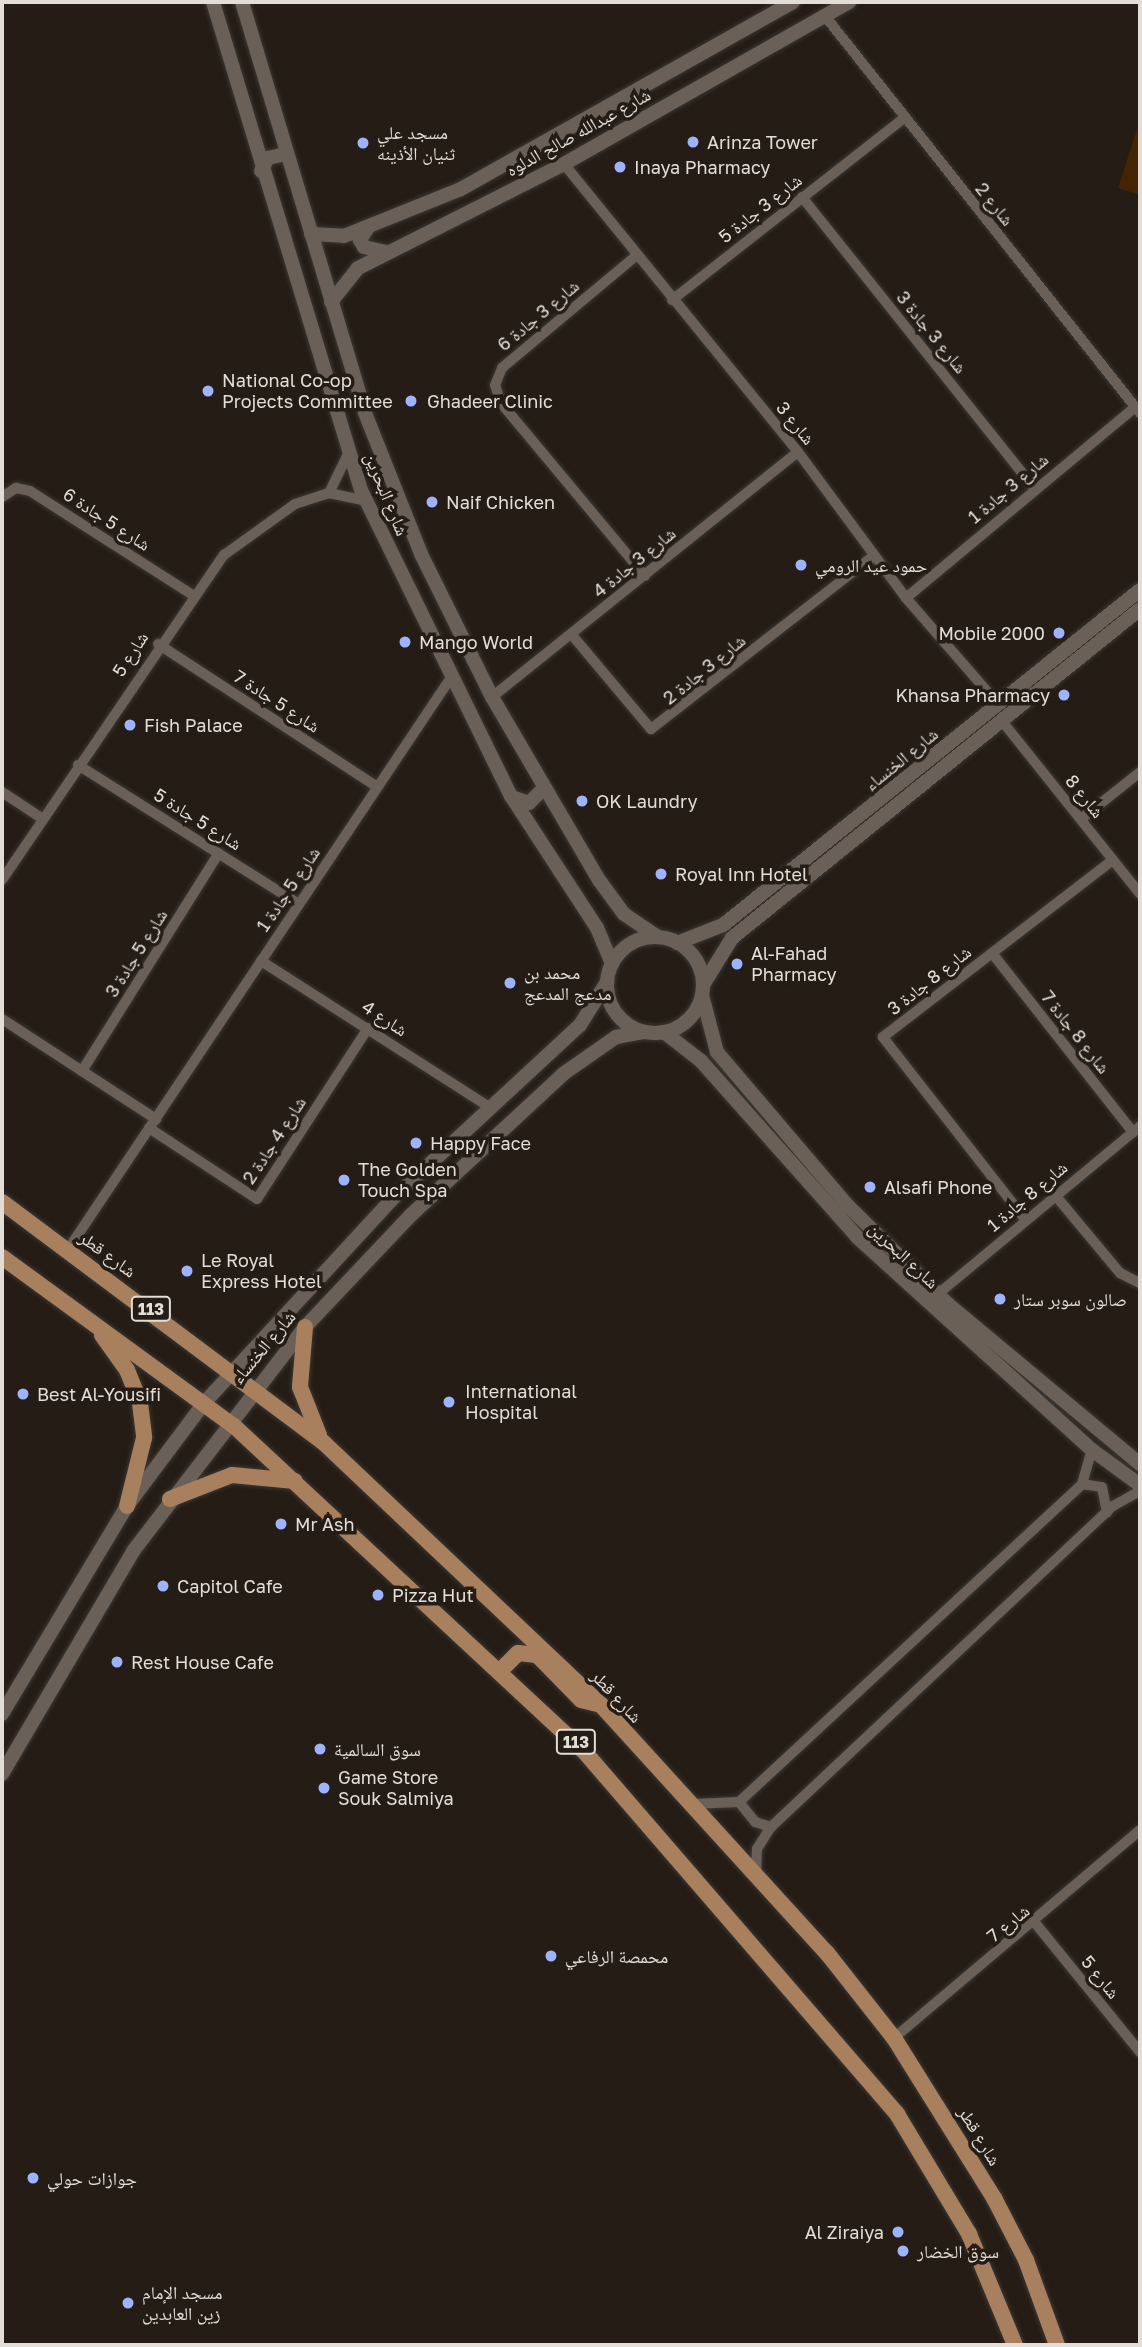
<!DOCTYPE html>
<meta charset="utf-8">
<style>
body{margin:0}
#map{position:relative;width:1142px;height:2347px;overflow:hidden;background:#241c15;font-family:"Golos Text","Noto Naskh Arabic",sans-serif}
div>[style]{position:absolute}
.green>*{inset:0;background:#442403}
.roads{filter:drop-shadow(0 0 2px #3c3632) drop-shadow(0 0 2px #3c3632)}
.street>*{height:10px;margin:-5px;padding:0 5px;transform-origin:5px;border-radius:5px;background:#6a6058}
.secondary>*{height:14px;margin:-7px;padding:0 7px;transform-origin:7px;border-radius:7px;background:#6a6058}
.secondary>.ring{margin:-7px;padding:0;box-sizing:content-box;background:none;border:14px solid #6a6058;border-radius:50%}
.primary>*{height:16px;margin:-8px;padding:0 8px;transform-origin:8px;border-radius:8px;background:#a9805d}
.dots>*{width:19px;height:19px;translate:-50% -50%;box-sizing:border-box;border:4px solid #241c15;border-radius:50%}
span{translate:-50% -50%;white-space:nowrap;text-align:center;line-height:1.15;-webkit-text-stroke:7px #241c15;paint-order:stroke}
.shield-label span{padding:2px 5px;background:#241c15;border:2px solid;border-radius:5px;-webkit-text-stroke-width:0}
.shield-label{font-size:16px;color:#e3ddd8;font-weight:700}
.street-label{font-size:18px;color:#e3ddd8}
.poi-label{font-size:18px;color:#e3ddd8}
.left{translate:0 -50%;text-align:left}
.right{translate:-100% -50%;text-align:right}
.frame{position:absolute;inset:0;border:4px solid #e3ddd8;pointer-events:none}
</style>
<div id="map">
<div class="green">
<div style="clip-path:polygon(1140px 120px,1140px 195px,1118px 188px)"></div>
</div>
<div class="roads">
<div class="street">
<div style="left:825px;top:16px;width:507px;rotate:51.57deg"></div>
<div style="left:564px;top:164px;width:371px;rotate:50.9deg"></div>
<div style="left:798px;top:452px;width:182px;rotate:53.5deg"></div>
<div style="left:906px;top:598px;width:142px;rotate:49deg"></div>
<div style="left:802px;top:197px;width:374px;rotate:51.4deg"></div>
<div style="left:637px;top:255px;width:176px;rotate:140.1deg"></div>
<div style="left:502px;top:368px;width:18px;rotate:112deg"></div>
<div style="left:495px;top:385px;width:19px;rotate:72deg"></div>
<div style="left:501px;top:403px;width:225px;rotate:50.2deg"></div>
<div style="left:672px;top:300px;width:295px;rotate:-38.1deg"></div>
<div style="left:329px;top:493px;width:46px;rotate:-64deg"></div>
<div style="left:2px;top:497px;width:17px;rotate:-33deg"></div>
<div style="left:16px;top:488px;width:14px;rotate:12deg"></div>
<div style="left:30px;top:491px;width:191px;rotate:32.6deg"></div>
<div style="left:906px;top:598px;width:298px;rotate:-39.8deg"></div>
<div style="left:572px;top:635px;width:123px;rotate:50deg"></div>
<div style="left:651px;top:729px;width:281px;rotate:-37.9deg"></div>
<div style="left:158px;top:644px;width:262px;rotate:33.1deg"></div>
<div style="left:492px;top:697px;width:392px;rotate:-38.7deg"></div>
<div style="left:1002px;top:721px;width:221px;rotate:51.4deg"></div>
<div style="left:78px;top:765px;width:261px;rotate:32.2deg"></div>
<div style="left:2px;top:792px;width:49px;rotate:33.4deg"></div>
<div style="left:1081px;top:819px;width:75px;rotate:-38.5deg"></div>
<div style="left:2px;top:880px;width:394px;rotate:-55.7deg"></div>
<div style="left:224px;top:555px;width:87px;rotate:-35.7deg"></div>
<div style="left:295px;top:504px;width:36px;rotate:-18deg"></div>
<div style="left:329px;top:493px;width:38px;rotate:12deg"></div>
<div style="left:992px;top:953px;width:228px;rotate:51.8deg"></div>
<div style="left:261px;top:961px;width:269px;rotate:32.6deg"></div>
<div style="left:2px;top:1019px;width:184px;rotate:33deg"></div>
<div style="left:82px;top:1071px;width:257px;rotate:-57.9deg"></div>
<div style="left:149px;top:1128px;width:129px;rotate:33.3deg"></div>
<div style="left:257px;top:1199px;width:204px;rotate:-57deg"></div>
<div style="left:1055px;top:1195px;width:102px;rotate:50.2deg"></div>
<div style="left:1120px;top:1273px;width:22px;rotate:27deg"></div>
<div style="left:1025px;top:1219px;width:231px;rotate:-128deg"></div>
<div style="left:883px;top:1037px;width:290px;rotate:-37.6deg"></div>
<div style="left:69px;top:1248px;width:685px;rotate:-56.19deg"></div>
<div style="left:938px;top:1294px;width:263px;rotate:-39.7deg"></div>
<div style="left:1082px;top:1484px;width:20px;rotate:9deg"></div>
<div style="left:1102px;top:1487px;width:26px;rotate:79deg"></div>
<div style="left:739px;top:1802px;width:26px;rotate:51deg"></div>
<div style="left:755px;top:1822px;width:17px;rotate:17deg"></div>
<div style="left:692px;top:1804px;width:47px;rotate:-2.4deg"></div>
<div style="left:739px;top:1802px;width:468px;rotate:-42.8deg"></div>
<div style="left:1082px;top:1484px;width:35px;rotate:-74deg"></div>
<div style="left:756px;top:1875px;width:26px;rotate:-88deg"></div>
<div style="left:757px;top:1849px;width:26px;rotate:-58deg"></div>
<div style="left:771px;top:1827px;width:469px;rotate:-43.2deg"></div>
<div style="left:1113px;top:1506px;width:31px;rotate:-29deg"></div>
<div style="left:1036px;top:1924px;width:165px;rotate:50.9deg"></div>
<div style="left:894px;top:2038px;width:322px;rotate:-40.2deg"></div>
</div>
<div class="secondary">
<div style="left:213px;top:2px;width:510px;rotate:73.13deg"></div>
<div style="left:361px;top:490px;width:341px;rotate:63.9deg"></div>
<div style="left:511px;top:796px;width:158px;rotate:56.9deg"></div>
<div style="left:597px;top:928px;width:39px;rotate:67deg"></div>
<div style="left:242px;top:2px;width:429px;rotate:73.3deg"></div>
<div style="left:365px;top:413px;width:152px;rotate:68.3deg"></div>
<div style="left:421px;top:554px;width:160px;rotate:63.6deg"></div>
<div style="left:492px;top:697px;width:212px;rotate:59.7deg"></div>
<div style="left:599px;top:880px;width:42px;rotate:53.7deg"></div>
<div style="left:624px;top:914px;width:41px;rotate:34.1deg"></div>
<div style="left:261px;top:171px;width:15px;rotate:-62deg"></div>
<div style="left:268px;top:158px;width:17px;rotate:-13deg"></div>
<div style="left:369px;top:226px;width:17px;rotate:123deg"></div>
<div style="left:360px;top:240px;width:8px;rotate:60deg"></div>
<div style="left:364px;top:247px;width:23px;rotate:13deg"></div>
<div style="left:311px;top:234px;width:33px;rotate:3deg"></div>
<div style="left:344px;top:236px;width:126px;rotate:-21.9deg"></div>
<div style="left:461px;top:189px;width:381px;rotate:-29.4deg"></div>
<div style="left:331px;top:302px;width:43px;rotate:-51.5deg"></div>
<div style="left:358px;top:268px;width:231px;rotate:-26.8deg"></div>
<div style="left:564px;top:164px;width:328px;rotate:-29.6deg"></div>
<div style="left:512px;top:797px;width:18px;rotate:19deg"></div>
<div style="left:529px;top:803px;width:20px;rotate:-45deg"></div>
<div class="ring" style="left:607px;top:937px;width:82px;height:82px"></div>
<div style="left:677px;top:943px;width:49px;rotate:-21.4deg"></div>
<div style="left:723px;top:925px;width:535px;rotate:-38.78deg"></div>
<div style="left:703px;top:985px;width:55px;rotate:-58.3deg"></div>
<div style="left:732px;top:938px;width:524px;rotate:-38.88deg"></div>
<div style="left:702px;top:995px;width:59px;rotate:75.3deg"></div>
<div style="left:717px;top:1052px;width:204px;rotate:49.6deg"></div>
<div style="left:849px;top:1207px;width:139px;rotate:44.4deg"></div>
<div style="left:948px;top:1304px;width:250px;rotate:39.8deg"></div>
<div style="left:664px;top:1032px;width:47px;rotate:38.1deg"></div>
<div style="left:701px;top:1061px;width:235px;rotate:48.4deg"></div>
<div style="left:857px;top:1237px;width:317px;rotate:42.2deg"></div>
<div style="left:1092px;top:1450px;width:59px;rotate:36.1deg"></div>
<div style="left:2px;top:1714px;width:243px;rotate:-59deg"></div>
<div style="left:127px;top:1506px;width:129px;rotate:-53.2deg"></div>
<div style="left:204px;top:1403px;width:277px;rotate:-47.3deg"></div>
<div style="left:392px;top:1199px;width:256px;rotate:-42.8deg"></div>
<div style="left:580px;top:1025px;width:51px;rotate:-57.9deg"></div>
<div style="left:2px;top:1774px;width:260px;rotate:-59.5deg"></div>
<div style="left:134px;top:1550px;width:281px;rotate:-52.5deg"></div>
<div style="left:305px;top:1327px;width:154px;rotate:-46.6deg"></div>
<div style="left:411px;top:1215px;width:207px;rotate:-42.8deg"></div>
<div style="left:563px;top:1074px;width:65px;rotate:-34.9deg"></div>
<div style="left:616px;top:1037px;width:29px;rotate:-10deg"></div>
</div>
<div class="primary">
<div style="left:2px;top:1202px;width:402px;rotate:36.8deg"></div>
<div style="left:324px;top:1443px;width:381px;rotate:43.4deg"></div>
<div style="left:601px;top:1705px;width:336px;rotate:47.7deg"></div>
<div style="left:827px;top:1953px;width:108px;rotate:51.8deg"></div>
<div style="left:894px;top:2038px;width:189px;rotate:58deg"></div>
<div style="left:994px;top:2198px;width:70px;rotate:62.7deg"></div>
<div style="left:1026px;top:2260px;width:90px;rotate:70deg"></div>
<div style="left:2px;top:1257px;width:287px;rotate:36.1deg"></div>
<div style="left:234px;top:1426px;width:476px;rotate:42.9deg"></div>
<div style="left:583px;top:1750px;width:481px;rotate:49.2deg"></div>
<div style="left:897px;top:2114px;width:140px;rotate:59deg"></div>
<div style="left:969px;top:2234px;width:120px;rotate:67.5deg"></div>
<div style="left:305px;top:1327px;width:60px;rotate:94.8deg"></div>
<div style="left:300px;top:1387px;width:52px;rotate:68.4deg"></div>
<div style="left:102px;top:1335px;width:43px;rotate:54.5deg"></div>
<div style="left:127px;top:1370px;width:35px;rotate:68deg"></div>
<div style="left:140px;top:1403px;width:35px;rotate:83deg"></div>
<div style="left:144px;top:1438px;width:70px;rotate:104deg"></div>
<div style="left:170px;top:1499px;width:66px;rotate:-21.2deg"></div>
<div style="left:232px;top:1475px;width:63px;rotate:5.4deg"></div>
<div style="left:501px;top:1670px;width:24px;rotate:-45deg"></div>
<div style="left:518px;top:1653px;width:19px;rotate:6deg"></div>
<div style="left:537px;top:1655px;width:63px;rotate:45.6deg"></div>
<div style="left:581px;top:1700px;width:21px;rotate:14deg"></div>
</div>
</div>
<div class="dots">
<div style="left:693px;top:142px;background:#9eb3fd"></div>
<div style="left:363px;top:143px;background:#9eb3fd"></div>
<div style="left:620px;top:167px;background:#9eb3fd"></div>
<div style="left:208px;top:391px;background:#9eb3fd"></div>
<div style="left:411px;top:401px;background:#9eb3fd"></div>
<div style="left:432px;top:502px;background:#9eb3fd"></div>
<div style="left:801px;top:565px;background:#9eb3fd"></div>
<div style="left:1059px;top:633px;background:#9eb3fd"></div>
<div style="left:405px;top:642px;background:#9eb3fd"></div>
<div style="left:1064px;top:695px;background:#9eb3fd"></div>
<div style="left:130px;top:725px;background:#9eb3fd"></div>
<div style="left:582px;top:801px;background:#9eb3fd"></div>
<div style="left:661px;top:874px;background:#9eb3fd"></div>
<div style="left:737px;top:964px;background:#9eb3fd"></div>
<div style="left:510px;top:983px;background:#9eb3fd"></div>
<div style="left:416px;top:1143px;background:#9eb3fd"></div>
<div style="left:344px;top:1180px;background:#9eb3fd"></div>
<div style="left:870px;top:1187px;background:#9eb3fd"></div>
<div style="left:187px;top:1271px;background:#9eb3fd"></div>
<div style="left:1000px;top:1299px;background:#9eb3fd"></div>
<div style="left:23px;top:1394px;background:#9eb3fd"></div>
<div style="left:449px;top:1402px;background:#9eb3fd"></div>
<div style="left:281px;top:1524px;background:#9eb3fd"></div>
<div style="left:163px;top:1586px;background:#9eb3fd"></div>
<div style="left:378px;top:1595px;background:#9eb3fd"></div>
<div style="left:117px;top:1662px;background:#9eb3fd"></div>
<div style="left:320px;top:1749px;background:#9eb3fd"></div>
<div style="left:324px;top:1788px;background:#9eb3fd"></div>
<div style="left:551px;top:1956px;background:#9eb3fd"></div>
<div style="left:33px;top:2178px;background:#9eb3fd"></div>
<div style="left:898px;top:2232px;background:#9eb3fd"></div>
<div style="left:903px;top:2251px;background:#9eb3fd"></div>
<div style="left:128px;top:2303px;background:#9eb3fd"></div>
</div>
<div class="shield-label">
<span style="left:151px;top:1309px">113</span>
<span style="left:576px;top:1742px">113</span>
</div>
<div class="street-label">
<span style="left:578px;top:132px;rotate:-29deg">شارع عبدالله صالح الدلوه</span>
<span style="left:995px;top:204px;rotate:51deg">شارع 2</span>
<span style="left:760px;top:208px;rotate:-38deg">شارع 3 جادة 5</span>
<span style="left:538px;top:315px;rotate:-40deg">شارع 3 جادة 6</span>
<span style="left:932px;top:332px;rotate:51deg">شارع 3 جادة 3</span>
<span style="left:796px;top:423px;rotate:51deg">شارع 3</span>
<span style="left:1008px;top:488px;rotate:-40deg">شارع 3 جادة 1</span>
<span style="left:387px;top:494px;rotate:68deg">شارع البحرين</span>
<span style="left:107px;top:519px;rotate:33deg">شارع 5 جادة 6</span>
<span style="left:634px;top:562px;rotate:-39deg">شارع 3 جادة 4</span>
<span style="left:130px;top:654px;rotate:-57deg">شارع 5</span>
<span style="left:704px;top:669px;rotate:-39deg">شارع 3 جادة 2</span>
<span style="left:277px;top:701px;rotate:33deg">شارع 5 جادة 7</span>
<span style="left:901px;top:759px;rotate:-39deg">شارع الخنساء</span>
<span style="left:1085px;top:796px;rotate:51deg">شارع 8</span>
<span style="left:198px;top:819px;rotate:32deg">شارع 5 جادة 5</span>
<span style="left:288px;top:889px;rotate:-56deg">شارع 5 جادة 1</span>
<span style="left:136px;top:953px;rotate:-58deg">شارع 5 جادة 3</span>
<span style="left:929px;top:980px;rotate:-38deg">شارع 8 جادة 3</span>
<span style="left:385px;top:1018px;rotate:33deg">شارع 4</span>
<span style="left:1076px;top:1032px;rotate:52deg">شارع 8 جادة 7</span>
<span style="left:274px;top:1140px;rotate:-57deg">شارع 4 جادة 2</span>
<span style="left:1027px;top:1196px;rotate:-40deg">شارع 8 جادة 1</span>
<span style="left:108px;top:1254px;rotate:36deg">شارع قطر</span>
<span style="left:904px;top:1255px;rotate:43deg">شارع البحرين</span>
<span style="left:263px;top:1347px;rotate:-50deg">شارع الخنساء</span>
<span style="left:617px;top:1696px;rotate:47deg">شارع قطر</span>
<span style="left:1008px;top:1923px;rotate:-39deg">شارع 7</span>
<span style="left:1101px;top:1977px;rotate:51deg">شارع 5</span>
<span style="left:980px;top:2136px;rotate:59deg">شارع قطر</span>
</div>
<div class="poi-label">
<span class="left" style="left:377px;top:143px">مسجد علي<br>ثنيان الأذينه</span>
<span class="left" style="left:707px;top:142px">Arinza Tower</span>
<span class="left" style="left:634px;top:167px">Inaya Pharmacy</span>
<span class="left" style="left:222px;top:391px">National Co-op<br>Projects Committee</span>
<span class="left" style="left:427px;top:401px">Ghadeer Clinic</span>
<span class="left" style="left:446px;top:502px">Naif Chicken</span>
<span class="left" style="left:815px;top:565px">حمود عيد الرومي</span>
<span class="right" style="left:1045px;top:633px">Mobile 2000</span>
<span class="left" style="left:419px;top:642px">Mango World</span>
<span class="right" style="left:1050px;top:695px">Khansa Pharmacy</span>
<span class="left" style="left:144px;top:725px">Fish Palace</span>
<span class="left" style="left:596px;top:801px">OK Laundry</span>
<span class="left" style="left:675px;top:874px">Royal Inn Hotel</span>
<span class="left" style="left:751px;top:964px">Al-Fahad<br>Pharmacy</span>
<span class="left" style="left:524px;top:983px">محمد بن<br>مدعج المدعج</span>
<span class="left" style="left:430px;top:1143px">Happy Face</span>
<span class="left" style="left:358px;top:1180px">The Golden<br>Touch Spa</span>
<span class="left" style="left:884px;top:1187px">Alsafi Phone</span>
<span class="left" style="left:201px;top:1271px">Le Royal<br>Express Hotel</span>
<span class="left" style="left:1014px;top:1299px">صالون سوبر ستار</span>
<span class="left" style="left:465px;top:1402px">International<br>Hospital</span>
<span class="left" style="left:37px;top:1394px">Best Al-Yousifi</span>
<span class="left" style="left:295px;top:1524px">Mr Ash</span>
<span class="left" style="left:177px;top:1586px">Capitol Cafe</span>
<span class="left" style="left:392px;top:1595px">Pizza Hut</span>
<span class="left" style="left:131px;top:1662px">Rest House Cafe</span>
<span class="left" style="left:334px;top:1749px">سوق السالمية</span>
<span class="left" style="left:338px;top:1788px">Game Store<br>Souk Salmiya</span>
<span class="left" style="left:565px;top:1956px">محمصة الرفاعي</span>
<span class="left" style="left:47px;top:2178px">جوازات حولي</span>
<span class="right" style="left:884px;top:2232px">Al Ziraiya</span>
<span class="left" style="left:917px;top:2251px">سوق الخضار</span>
<span class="left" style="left:142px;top:2303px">مسجد الإمام<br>زين العابدين</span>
</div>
<div class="frame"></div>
</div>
